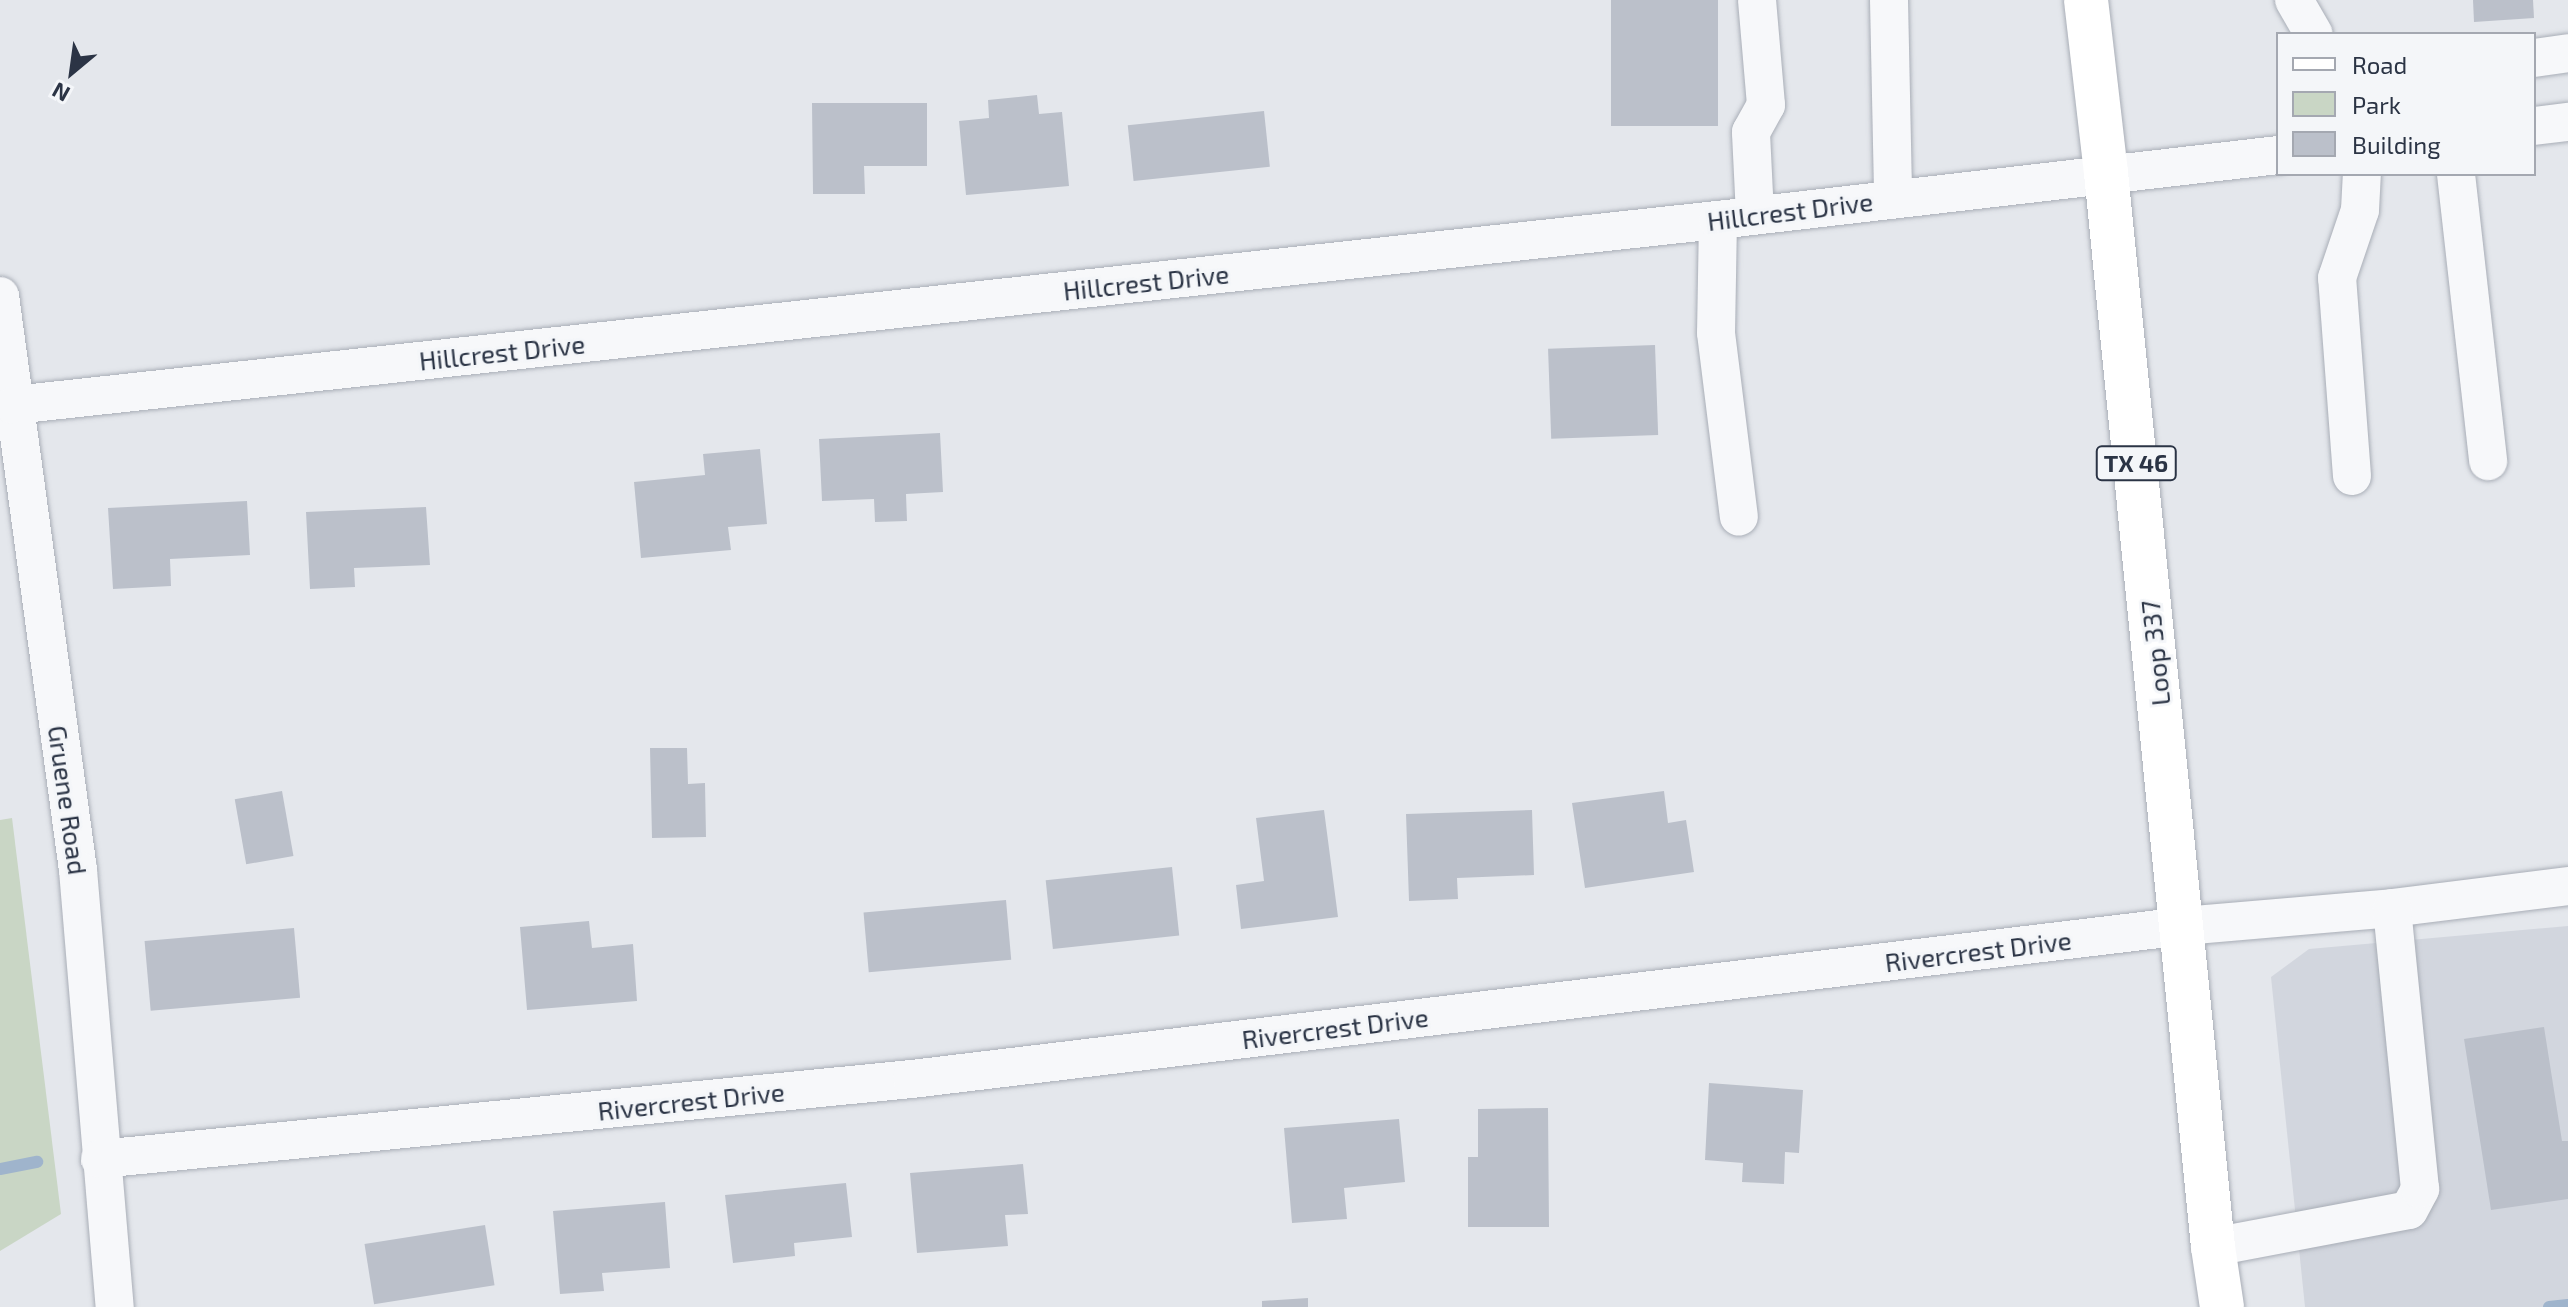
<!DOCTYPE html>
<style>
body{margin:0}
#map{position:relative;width:2568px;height:1307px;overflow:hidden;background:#e4e7ec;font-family:"Exo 2",sans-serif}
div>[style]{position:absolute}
.built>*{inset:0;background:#d2d6de}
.green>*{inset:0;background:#c9d6c5}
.stream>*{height:12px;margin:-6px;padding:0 6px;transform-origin:6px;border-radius:6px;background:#9fb4cc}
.building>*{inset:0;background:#bbc0ca;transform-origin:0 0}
.roads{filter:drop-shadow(0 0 2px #a9aeb7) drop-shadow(0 0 2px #a9aeb7)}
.minor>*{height:38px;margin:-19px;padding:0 19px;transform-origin:19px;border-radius:19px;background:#f7f8fa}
.major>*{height:44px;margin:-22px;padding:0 22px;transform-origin:22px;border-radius:22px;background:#fff}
span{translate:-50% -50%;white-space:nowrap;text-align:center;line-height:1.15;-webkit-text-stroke:6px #f4f6f9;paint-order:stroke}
.shield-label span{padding:2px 6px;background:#f4f6f9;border:2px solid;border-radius:6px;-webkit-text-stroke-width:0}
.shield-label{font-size:24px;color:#2b3445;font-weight:700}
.street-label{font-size:26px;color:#2b3445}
.legend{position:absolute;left:2276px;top:32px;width:260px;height:144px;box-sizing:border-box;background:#f4f6f9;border:2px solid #a4a8b1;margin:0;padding:10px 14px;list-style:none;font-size:24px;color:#2b3445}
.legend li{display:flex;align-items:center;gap:16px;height:40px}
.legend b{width:40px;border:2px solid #a4a8b1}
.north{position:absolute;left:32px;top:32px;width:80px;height:80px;-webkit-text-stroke:6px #f4f6f9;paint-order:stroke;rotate:209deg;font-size:22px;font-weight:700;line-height:32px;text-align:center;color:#2b3445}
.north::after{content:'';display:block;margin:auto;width:28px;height:36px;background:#2b3445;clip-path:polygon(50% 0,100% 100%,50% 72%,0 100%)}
</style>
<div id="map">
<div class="built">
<div style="clip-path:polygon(2568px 926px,2568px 1307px,2305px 1307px,2271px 977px,2309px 949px)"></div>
</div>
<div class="green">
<div style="clip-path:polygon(12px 818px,61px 1214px,0 1251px,0 820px)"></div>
</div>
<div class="stream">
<div style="left:0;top:1169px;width:38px;rotate:-11deg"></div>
<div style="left:2549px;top:1307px;width:19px;rotate:-6deg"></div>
</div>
<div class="building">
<div style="left:1611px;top:0;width:107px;height:126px"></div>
<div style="clip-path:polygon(2473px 0,2533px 0,2534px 18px,2474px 22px)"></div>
<div style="clip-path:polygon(1037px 95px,1039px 114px,1062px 112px,1069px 186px,966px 195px,959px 121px,989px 118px,988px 100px)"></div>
<div style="clip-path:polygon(812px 103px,927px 103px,927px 166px,864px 166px,865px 194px,813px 194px)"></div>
<div style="left:1264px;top:111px;width:56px;height:137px;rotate:84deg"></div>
<div style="left:1655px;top:345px;width:90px;height:107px;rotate:88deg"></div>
<div style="clip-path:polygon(940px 433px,943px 492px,906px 494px,907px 521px,875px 522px,874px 499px,822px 501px,819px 439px)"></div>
<div style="clip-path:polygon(760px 449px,767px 524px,728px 527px,731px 550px,641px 558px,634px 482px,705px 475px,703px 454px)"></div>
<div style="clip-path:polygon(247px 501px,250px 555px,170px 559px,171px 586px,113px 589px,108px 508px)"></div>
<div style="clip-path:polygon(426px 507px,430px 565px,354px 568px,355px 587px,310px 589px,306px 512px)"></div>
<div style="clip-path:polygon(650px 748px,687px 748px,688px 784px,705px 783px,706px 837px,652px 838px)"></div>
<div style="left:282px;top:791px;width:66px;height:48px;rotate:80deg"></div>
<div style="clip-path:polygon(1664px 791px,1668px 823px,1686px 820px,1694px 872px,1585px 888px,1572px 803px)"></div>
<div style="clip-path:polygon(1324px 810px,1338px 917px,1241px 929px,1236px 885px,1264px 881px,1256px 818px)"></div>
<div style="clip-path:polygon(1532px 810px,1534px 875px,1457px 878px,1458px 899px,1409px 901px,1406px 814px)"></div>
<div style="left:1172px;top:867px;width:69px;height:127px;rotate:84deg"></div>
<div style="left:1006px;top:900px;width:60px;height:143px;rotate:85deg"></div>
<div style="clip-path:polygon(589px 921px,592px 948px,633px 944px,637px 1001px,527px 1010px,520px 927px)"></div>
<div style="left:294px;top:928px;width:70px;height:150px;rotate:85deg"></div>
<div style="clip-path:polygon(2544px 1027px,2562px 1141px,2568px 1141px,2568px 1199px,2491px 1210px,2464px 1039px)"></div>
<div style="clip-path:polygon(1709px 1083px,1803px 1090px,1799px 1153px,1785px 1152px,1784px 1184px,1742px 1182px,1743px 1163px,1705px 1160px)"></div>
<div style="clip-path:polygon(1548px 1108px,1549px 1227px,1468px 1227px,1468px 1157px,1478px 1157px,1478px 1109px)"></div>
<div style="clip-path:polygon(1399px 1119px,1405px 1182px,1344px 1188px,1347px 1219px,1292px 1223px,1284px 1128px)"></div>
<div style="clip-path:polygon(1023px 1164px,1028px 1214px,1005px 1215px,1008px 1246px,917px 1253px,910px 1173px)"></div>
<div style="clip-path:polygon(846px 1183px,852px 1237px,794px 1243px,795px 1256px,733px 1263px,725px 1195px)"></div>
<div style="clip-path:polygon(665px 1202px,670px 1268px,602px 1273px,604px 1291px,560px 1294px,553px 1211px)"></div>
<div style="left:485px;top:1225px;width:61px;height:122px;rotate:81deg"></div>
<div style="clip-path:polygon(1308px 1298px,1308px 1307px,1262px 1307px,1262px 1301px)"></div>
</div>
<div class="roads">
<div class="minor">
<div style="left:1889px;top:0;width:199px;rotate:88.8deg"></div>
<div style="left:2294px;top:0;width:39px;rotate:60deg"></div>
<div style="left:2534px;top:58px;width:34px;rotate:-8deg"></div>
<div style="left:2534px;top:126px;width:34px;rotate:-7deg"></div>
<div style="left:2456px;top:174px;width:289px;rotate:83.6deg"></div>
<div style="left:1755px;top:215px;width:83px;rotate:-92.8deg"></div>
<div style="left:1751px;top:132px;width:31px;rotate:-61deg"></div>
<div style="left:1766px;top:105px;width:105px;rotate:-94.9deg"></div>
<div style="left:1718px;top:220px;width:113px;rotate:91deg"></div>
<div style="left:1716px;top:333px;width:185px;rotate:82.9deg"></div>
<div style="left:0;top:296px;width:579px;rotate:82.26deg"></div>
<div style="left:78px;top:870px;width:439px;rotate:85.2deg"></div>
<div style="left:14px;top:405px;width:1714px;rotate:-6.2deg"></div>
<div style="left:1718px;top:220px;width:564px;rotate:-6.62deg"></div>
<div style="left:2352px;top:476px;width:199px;rotate:-94.3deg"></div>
<div style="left:2337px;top:278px;width:72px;rotate:-71.3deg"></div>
<div style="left:2360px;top:210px;width:36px;rotate:-87deg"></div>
<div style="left:100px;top:1159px;width:816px;rotate:-5.63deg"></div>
<div style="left:912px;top:1079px;width:1280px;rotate:-6.86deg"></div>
<div style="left:2183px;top:926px;width:210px;rotate:-4.9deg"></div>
<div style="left:2392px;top:908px;width:177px;rotate:-7.1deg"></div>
<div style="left:2213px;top:1247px;width:199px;rotate:-10.7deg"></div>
<div style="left:2409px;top:1210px;width:24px;rotate:-62deg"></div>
<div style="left:2420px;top:1189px;width:282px;rotate:-95.7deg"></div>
</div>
<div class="major">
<div style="left:2086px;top:0;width:174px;rotate:83.4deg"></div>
<div style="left:2106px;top:173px;width:1079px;rotate:84.31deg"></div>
<div style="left:2213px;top:1247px;width:61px;rotate:81.5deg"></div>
</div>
</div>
<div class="shield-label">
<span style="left:2136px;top:463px">TX 46</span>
</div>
<div class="street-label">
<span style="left:1790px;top:211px;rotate:-7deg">Hillcrest Drive</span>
<span style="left:1146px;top:282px;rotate:-6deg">Hillcrest Drive</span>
<span style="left:502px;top:352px;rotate:-6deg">Hillcrest Drive</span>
<span style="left:2155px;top:653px;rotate:-96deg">Loop 337</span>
<span style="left:68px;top:800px;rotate:82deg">Gruene Road</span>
<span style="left:1978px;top:951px;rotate:-7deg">Rivercrest Drive</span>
<span style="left:1335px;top:1028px;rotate:-7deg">Rivercrest Drive</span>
<span style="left:691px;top:1101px;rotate:-6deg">Rivercrest Drive</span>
</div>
<ul class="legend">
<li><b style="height:10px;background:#fff"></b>Road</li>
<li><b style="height:22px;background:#c9d6c5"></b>Park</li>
<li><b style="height:22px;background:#bbc0ca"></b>Building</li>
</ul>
<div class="north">N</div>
</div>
